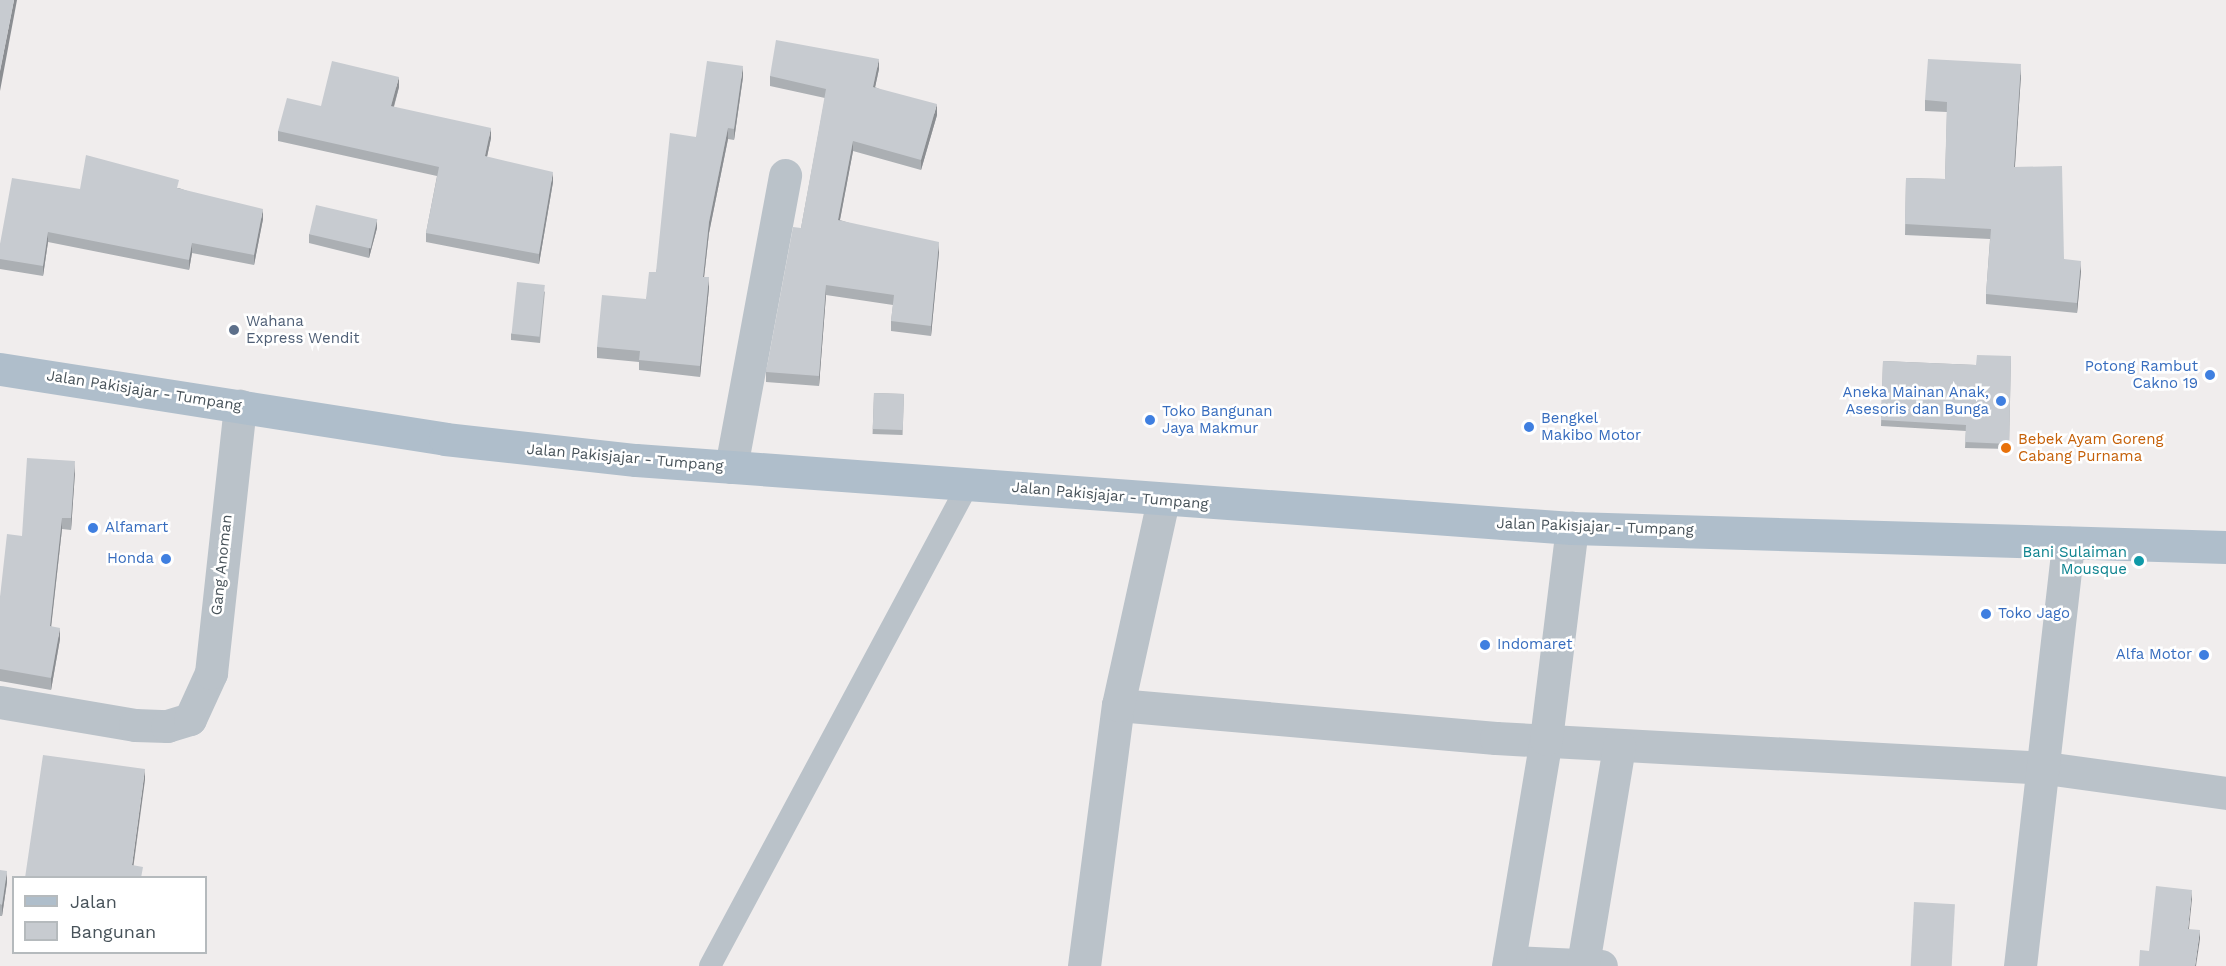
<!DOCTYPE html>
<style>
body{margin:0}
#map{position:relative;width:2226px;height:966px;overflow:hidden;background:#f0eded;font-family:"Work Sans",sans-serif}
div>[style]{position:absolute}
.lane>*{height:22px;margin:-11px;padding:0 11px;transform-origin:11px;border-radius:11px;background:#bac2c9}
.street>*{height:33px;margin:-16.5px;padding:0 16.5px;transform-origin:16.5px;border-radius:16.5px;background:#bac2c9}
.primary>*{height:33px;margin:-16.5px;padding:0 16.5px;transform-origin:16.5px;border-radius:16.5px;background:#afbecb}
.wall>*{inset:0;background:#abafb3;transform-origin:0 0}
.shaded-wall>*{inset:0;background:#8b8e92}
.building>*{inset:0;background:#c7cbd0;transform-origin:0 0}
.dots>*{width:16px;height:16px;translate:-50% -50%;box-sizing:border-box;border:3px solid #fff;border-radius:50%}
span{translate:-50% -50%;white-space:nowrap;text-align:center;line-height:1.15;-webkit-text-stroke:5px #fff;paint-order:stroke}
.service-label{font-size:15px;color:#4e5e75}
.left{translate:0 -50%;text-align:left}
.shop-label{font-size:15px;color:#366cbe}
.right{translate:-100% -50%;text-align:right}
.street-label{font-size:15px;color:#475259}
.food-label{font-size:15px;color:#c56008}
.culture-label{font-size:15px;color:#0d838f}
.legend{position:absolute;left:12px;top:876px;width:195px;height:78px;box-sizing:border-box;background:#fff;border:2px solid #b5babd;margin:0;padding:8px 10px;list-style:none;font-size:18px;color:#475259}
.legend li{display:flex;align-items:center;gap:12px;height:30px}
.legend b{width:30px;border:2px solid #b5babd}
</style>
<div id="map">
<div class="lane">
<div style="left:710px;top:966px;width:548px;rotate:-61.8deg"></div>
</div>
<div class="street">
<div style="left:731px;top:467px;width:297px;rotate:-79.5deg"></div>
<div style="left:0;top:702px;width:137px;rotate:9.7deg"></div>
<div style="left:135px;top:725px;width:32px;rotate:2deg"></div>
<div style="left:167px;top:726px;width:24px;rotate:-17deg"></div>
<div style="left:190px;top:719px;width:51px;rotate:-65.5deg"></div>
<div style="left:211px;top:673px;width:269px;rotate:-83.8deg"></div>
<div style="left:1118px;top:705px;width:379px;rotate:5deg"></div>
<div style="left:1496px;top:738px;width:551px;rotate:3.12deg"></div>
<div style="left:2046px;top:768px;width:182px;rotate:7.9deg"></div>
<div style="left:1509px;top:962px;width:92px;rotate:2.5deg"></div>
<div style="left:1583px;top:964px;width:221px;rotate:-80.6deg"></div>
<div style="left:1084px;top:966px;width:263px;rotate:-82.6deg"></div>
<div style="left:1118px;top:705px;width:209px;rotate:-77.6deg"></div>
<div style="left:1508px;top:966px;width:230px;rotate:-80.5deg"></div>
<div style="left:1546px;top:739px;width:213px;rotate:-83deg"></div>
<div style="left:2020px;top:966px;width:426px;rotate:-83.5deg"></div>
</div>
<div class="primary">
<div style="left:0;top:369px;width:450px;rotate:8.9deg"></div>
<div style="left:445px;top:439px;width:192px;rotate:6.3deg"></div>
<div style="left:636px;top:460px;width:938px;rotate:4.16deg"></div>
<div style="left:1572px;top:528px;width:654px;rotate:1.66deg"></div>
</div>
<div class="wall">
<div style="clip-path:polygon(879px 69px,875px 87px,937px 115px,921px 170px,853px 151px,840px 220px,939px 252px,931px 336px,891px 331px,891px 321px,893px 305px,826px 295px,819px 386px,766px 382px,766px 372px,801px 228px,825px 98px,770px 86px,770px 76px)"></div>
<div style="clip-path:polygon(2021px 75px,2015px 167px,2064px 259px,2081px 271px,2077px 313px,1986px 304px,1986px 294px,1990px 239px,1905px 235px,1906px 178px,1945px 179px,1947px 112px,1925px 111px,1925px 100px)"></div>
<div style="clip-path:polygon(743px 77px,734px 140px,728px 139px,709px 233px,704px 277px,709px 288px,700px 377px,639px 370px,639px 362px,597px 358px,597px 347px,646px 299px,656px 272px,696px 137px)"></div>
<div style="clip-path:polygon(399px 87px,394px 107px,491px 138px,487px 157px,553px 182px,539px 264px,426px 242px,426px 233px,437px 176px,278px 141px,278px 131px,321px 106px)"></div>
<div style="clip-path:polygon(179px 188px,263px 219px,254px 265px,192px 253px,189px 270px,48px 242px,43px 276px,0 269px,0 244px,80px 189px)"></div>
<div style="clip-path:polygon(377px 228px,369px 258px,309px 243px,309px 234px)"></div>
<div style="clip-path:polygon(545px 291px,540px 343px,511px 340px,511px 334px)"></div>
<div style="clip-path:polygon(2011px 356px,2009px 449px,1965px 448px,1966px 431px,1881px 426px,1883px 361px,1976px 365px)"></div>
<div style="left:874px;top:393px;width:30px;height:41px;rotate:2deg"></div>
<div style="clip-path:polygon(75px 472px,71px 530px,62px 529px,51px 626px,60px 639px,51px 690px,0 681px,0 597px)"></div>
<div style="clip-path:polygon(0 870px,7px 882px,2px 916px,0 916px)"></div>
</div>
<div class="shaded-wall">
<div style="clip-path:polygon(14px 0,17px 0,0 91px,0 71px)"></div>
<div style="clip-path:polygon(879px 59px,879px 69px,873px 97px,873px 87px)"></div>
<div style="clip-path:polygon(2021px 64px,2021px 75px,2014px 178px,2014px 167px)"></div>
<div style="clip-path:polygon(743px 66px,743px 77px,734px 140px,734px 129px)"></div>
<div style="clip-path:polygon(399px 77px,399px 87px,391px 116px,391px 106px)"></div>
<div style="clip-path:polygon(937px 104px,937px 115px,921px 170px,921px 160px)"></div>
<div style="clip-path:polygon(491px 128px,491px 138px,485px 166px,485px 156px)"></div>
<div style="clip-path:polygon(728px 128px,728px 139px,709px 233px,703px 287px,703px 277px,709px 222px)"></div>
<div style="clip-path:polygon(853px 141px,853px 151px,838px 230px,838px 220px)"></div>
<div style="clip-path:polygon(553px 172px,553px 182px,539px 264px,539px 254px)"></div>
<div style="clip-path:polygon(263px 209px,263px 219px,254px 265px,254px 255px)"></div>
<div style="clip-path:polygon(377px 219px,377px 228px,369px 258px,369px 249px)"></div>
<div style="clip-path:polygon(48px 232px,48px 242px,43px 276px,43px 266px)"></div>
<div style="clip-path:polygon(939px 242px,939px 252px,931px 336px,931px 326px)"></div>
<div style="clip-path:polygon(192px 243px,192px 253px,189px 270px,189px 260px)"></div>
<div style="clip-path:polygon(2081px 261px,2081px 271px,2077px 313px,2077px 303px)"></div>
<div style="clip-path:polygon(709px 277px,709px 288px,700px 377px,700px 366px)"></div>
<div style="clip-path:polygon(826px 285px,826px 295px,819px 386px,819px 376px)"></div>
<div style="clip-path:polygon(75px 461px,75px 472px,71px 530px,71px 518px)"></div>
<div style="clip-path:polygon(62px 518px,62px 529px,50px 637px,50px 626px)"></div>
<div style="clip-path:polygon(60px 628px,60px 639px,51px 690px,51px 678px)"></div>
<div style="clip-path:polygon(145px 769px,145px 780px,132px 877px,132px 865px)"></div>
<div style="clip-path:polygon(7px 871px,7px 882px,2px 916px,2px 905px)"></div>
<div style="clip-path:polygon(2192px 890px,2192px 899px,2188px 938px,2188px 929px)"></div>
<div style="clip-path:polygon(2200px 930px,2200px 939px,2196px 966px,2195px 966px)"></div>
</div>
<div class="building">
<div style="clip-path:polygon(0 0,14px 0,0 71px)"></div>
<div style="clip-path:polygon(776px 40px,879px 59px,873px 87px,937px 104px,921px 160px,853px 141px,838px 220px,939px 242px,931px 326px,891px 321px,894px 295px,826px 285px,819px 376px,766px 372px,793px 227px,801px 228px,826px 89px,770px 76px)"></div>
<div style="clip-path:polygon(1928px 59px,2021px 64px,2014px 167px,2062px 166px,2064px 259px,2081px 261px,2077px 303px,1986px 294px,1991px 229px,1905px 224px,1906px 178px,1945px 179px,1947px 102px,1925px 100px)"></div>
<div style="clip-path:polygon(332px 61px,399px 77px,391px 106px,491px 128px,485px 156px,553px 172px,539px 254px,426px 233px,439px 167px,278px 131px,287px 98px,321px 106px)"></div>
<div style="clip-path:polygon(707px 61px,743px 66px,734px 129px,728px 128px,709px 222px,703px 277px,709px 277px,700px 366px,639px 360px,640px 351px,597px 347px,602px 295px,646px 299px,649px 272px,656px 272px,670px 133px,696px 137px)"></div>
<div style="clip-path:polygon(86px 155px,179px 180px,177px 188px,263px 209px,254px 255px,192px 243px,189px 260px,48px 232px,43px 266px,0 259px,0 244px,12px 178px,80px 189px)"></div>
<div style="left:316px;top:205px;width:63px;height:30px;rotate:13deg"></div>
<div style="left:517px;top:282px;width:28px;height:52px;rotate:6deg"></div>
<div style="clip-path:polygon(1977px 355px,2011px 356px,2009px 444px,1965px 442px,1966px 425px,1881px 420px,1883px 361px,1976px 365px)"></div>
<div style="left:874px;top:393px;width:30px;height:36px;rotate:2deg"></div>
<div style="clip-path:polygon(27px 458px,75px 461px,71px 518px,62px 518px,50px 626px,60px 628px,51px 678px,0 669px,0 597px,7px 534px,22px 536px)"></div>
<div style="clip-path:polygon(43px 755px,145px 769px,132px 865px,143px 867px,141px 878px,25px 878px)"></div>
<div style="clip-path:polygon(0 870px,7px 871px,2px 905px,0 904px)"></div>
<div style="clip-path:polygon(2156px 886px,2192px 890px,2188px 929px,2200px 930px,2195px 966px,2139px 966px,2140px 950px,2149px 951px)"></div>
<div style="left:1914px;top:902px;width:41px;height:64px;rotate:3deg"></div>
</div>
<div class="dots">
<div style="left:234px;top:330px;background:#5c6f8a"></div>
<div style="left:2210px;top:375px;background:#3f7fe0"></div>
<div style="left:2001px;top:401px;background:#3f7fe0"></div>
<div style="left:1150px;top:420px;background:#3f7fe0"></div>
<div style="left:1529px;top:427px;background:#3f7fe0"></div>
<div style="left:2006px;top:448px;background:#e8710a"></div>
<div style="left:93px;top:528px;background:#3f7fe0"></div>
<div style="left:166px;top:559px;background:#3f7fe0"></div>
<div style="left:2139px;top:561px;background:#0f9aa8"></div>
<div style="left:1986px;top:614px;background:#3f7fe0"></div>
<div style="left:1485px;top:645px;background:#3f7fe0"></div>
<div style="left:2204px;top:655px;background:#3f7fe0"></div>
</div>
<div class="service-label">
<span class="left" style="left:246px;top:330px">Wahana<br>Express Wendit</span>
</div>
<div class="shop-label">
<span class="right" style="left:2198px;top:375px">Potong Rambut<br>Cakno 19</span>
<span class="right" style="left:1989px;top:401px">Aneka Mainan Anak,<br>Asesoris dan Bunga</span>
<span class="left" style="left:1162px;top:420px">Toko Bangunan<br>Jaya Makmur</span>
<span class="left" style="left:1541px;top:427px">Bengkel<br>Makibo Motor</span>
<span class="left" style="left:105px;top:528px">Alfamart</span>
<span class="right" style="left:154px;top:559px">Honda</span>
<span class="left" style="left:1998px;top:614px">Toko Jago</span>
<span class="left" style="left:1497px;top:645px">Indomaret</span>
<span class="right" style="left:2192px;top:655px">Alfa Motor</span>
</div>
<div class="street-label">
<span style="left:144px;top:391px;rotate:9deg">Jalan Pakisjajar - Tumpang</span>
<span style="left:625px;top:458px;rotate:5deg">Jalan Pakisjajar - Tumpang</span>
<span style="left:1110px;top:496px;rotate:5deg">Jalan Pakisjajar - Tumpang</span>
<span style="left:1595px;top:527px;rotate:2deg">Jalan Pakisjajar - Tumpang</span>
<span style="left:222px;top:565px;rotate:-84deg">Gang Anoman</span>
</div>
<div class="food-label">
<span class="left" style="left:2018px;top:448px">Bebek Ayam Goreng<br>Cabang Purnama</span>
</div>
<div class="culture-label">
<span class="right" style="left:2127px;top:561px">Bani Sulaiman<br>Mousque</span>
</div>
<ul class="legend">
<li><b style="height:8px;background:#afbecb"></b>Jalan</li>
<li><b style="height:16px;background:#c7cbd0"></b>Bangunan</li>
</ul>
</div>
